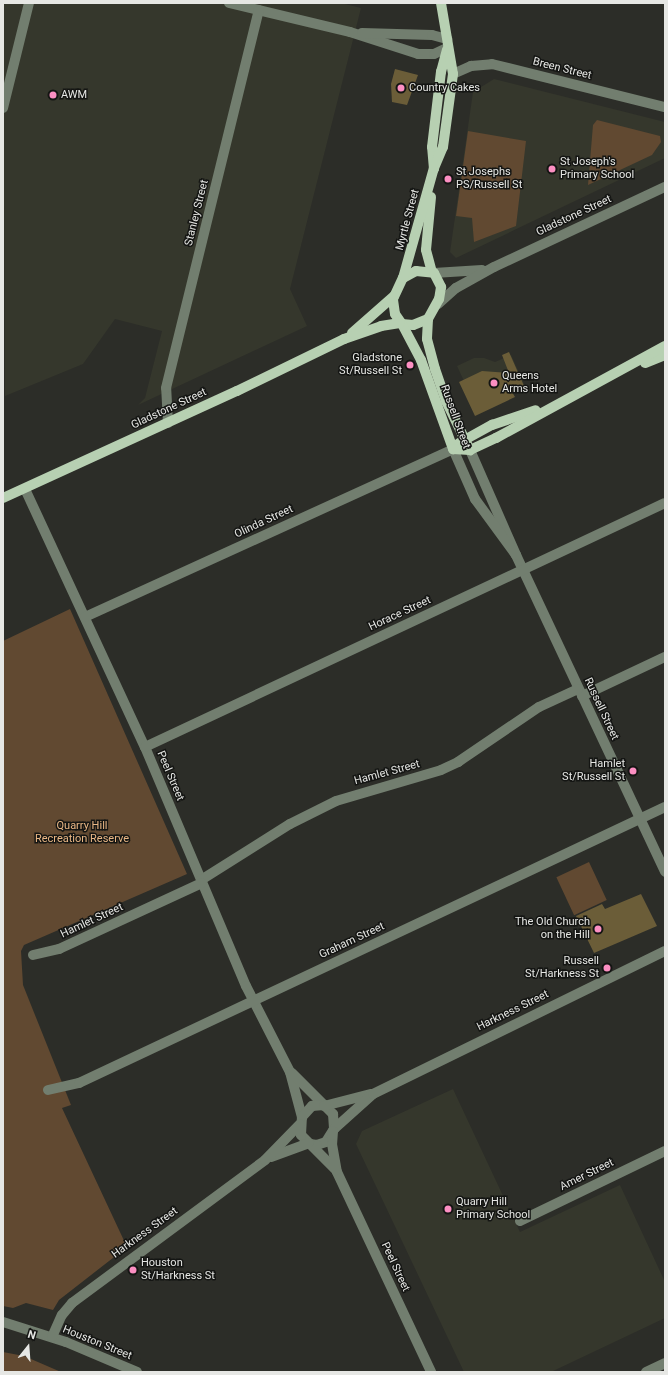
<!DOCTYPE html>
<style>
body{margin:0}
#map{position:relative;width:668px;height:1375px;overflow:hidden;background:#2c2d28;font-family:Roboto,sans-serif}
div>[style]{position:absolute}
.built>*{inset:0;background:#35372c}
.green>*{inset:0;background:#614931;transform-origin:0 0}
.building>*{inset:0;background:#6b5d38}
.minor>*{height:10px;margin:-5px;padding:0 5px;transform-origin:5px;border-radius:5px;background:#727e6f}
.major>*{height:10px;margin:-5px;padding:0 5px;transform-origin:5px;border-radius:5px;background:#b7d0b2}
.dots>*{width:11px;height:11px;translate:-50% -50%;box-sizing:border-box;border:2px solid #141513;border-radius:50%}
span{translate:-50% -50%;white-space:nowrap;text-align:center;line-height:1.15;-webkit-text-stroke:3px #141513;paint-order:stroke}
.street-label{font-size:11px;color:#e6e7e4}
.poi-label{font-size:11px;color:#e6e7e4}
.left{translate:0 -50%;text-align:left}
.right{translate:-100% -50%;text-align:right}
.park-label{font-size:11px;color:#e9b785}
.frame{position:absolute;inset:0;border:4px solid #e6e7e4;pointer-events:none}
.north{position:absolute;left:8px;top:1327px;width:40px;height:40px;-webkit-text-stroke:3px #141513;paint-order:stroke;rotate:17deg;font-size:11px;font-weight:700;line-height:16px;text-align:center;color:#e6e7e4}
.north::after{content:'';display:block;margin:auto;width:14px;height:18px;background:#e6e7e4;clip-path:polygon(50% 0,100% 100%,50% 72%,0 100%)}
</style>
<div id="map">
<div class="built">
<div style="clip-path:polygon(3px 3px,341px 3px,361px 8px,290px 289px,307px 326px,138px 405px,145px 398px,162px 331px,115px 319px,83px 364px,5px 396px)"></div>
<div style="clip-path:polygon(494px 79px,665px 122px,665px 158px,456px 258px,450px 252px,473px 92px)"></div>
<div style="clip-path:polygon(511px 355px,525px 386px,477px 409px,457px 366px,474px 358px,484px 358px,495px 362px)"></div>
<div style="clip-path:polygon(453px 1089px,520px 1232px,620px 1185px,665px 1282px,665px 1318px,551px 1372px,464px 1372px,356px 1144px,362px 1131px)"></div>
</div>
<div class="green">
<div style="clip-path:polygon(597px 120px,660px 136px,661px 142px,652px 155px,588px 185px,593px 125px)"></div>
<div style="clip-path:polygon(468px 131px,526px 141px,516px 226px,474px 242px,472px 218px,456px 216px)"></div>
<div style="clip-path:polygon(70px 609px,187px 874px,24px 945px,21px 951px,23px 985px,71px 1105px,62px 1108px,127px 1247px,59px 1300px,53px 1310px,26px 1303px,13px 1308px,3px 1306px,3px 641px)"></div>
<div style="left:589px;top:862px;width:42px;height:36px;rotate:65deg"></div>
<div style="clip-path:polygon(3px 1352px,24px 1356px,61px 1372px,3px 1372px)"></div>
</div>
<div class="building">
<div style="clip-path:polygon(395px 69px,418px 75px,407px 105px,392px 102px,391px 84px)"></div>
<div style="clip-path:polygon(509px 352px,524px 386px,512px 392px,515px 397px,475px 416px,459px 382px,482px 371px,509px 373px,502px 355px)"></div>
<div style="clip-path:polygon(641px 894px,657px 926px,594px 953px,576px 916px,602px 904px,605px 909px)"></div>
</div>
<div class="minor">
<div style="left:229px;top:3px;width:124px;rotate:13.5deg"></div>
<div style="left:350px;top:32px;width:71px;rotate:17.9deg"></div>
<div style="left:418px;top:54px;width:16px"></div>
<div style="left:434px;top:54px;width:14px;rotate:-25deg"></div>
<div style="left:362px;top:33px;width:70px;rotate:1.6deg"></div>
<div style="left:432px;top:35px;width:16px;rotate:15deg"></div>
<div style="left:453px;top:74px;width:20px;rotate:-24deg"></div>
<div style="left:471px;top:66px;width:21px;rotate:-5deg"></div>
<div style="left:492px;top:64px;width:178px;rotate:14deg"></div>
<div style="left:3px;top:108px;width:108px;rotate:-76.1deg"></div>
<div style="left:434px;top:273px;width:48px;rotate:-3.6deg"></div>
<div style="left:438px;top:304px;width:24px;rotate:-42deg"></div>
<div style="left:456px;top:288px;width:43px;rotate:-28.9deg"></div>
<div style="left:494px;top:267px;width:189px;rotate:-25.1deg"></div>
<div style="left:168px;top:423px;width:35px;rotate:-93deg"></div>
<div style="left:166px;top:388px;width:389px;rotate:-76.2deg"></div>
<div style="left:470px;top:450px;width:115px;rotate:66.3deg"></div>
<div style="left:516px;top:555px;width:350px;rotate:64.8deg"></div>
<div style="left:25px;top:489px;width:285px;rotate:65.1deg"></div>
<div style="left:145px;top:747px;width:259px;rotate:67.1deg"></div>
<div style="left:246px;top:986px;width:97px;rotate:62.9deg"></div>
<div style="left:290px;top:1072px;width:47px;rotate:75.1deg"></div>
<div style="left:85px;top:617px;width:405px;rotate:-24.5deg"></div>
<div style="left:453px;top:449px;width:55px;rotate:66.3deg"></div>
<div style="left:475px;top:499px;width:69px;rotate:53.8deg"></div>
<div style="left:582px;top:696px;width:92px;rotate:-25.2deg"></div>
<div style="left:145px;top:747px;width:574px;rotate:-25.14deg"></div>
<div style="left:201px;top:880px;width:105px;rotate:-32.2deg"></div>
<div style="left:290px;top:824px;width:51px;rotate:-26.6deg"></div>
<div style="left:336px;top:801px;width:109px;rotate:-16.4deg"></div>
<div style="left:441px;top:770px;width:19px;rotate:-25deg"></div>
<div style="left:458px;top:762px;width:98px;rotate:-34.2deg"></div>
<div style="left:539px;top:707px;width:43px;rotate:-24.8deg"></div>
<div style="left:33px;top:955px;width:27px;rotate:-13deg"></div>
<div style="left:59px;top:949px;width:157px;rotate:-24.8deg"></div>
<div style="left:292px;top:1073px;width:45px;rotate:45deg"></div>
<div style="left:48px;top:1090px;width:32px;rotate:-13deg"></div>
<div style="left:79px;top:1083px;width:648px;rotate:-25.22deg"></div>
<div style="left:324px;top:1105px;width:13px;rotate:45deg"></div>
<div style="left:333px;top:1114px;width:15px;rotate:86deg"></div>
<div style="left:334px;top:1129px;width:15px;rotate:122deg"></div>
<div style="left:326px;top:1142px;width:9px;rotate:162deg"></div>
<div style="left:317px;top:1145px;width:7px;rotate:-172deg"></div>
<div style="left:310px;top:1144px;width:13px;rotate:-135deg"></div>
<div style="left:301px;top:1135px;width:18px;rotate:-87deg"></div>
<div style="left:302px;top:1117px;width:15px;rotate:-48deg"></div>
<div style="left:312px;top:1106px;width:12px;rotate:-5deg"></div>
<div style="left:324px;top:1106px;width:49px;rotate:-14.3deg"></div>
<div style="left:334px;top:1129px;width:52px;rotate:-41.9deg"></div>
<div style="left:373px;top:1094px;width:325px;rotate:-26.1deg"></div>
<div style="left:333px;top:1131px;width:13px;rotate:94deg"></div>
<div style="left:332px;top:1144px;width:28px;rotate:80deg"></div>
<div style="left:337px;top:1172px;width:221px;rotate:64.8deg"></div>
<div style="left:310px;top:1144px;width:37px;rotate:45deg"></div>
<div style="left:271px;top:1157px;width:40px;rotate:-20.2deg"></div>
<div style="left:520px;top:1221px;width:161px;rotate:-25.8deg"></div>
<div style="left:3px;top:1322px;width:66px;rotate:17.6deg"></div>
<div style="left:66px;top:1342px;width:77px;rotate:22.9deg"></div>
<div style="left:52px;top:1337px;width:24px;rotate:-66deg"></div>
<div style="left:62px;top:1315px;width:16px;rotate:-50deg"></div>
<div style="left:72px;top:1303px;width:240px;rotate:-36.5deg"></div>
<div style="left:265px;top:1160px;width:50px;rotate:-45.8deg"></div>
<div style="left:646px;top:1372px;width:21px;rotate:-25deg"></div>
</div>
<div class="major">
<div style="left:434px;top:169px;width:22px;rotate:-95deg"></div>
<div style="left:432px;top:147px;width:76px;rotate:-83.2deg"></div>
<div style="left:441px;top:72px;width:23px;rotate:-75deg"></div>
<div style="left:431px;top:197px;width:53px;rotate:95.4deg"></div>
<div style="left:426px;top:250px;width:23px;rotate:75deg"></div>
<div style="left:416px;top:271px;width:18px;rotate:6deg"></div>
<div style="left:434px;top:273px;width:16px;rotate:63deg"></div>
<div style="left:441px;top:287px;width:12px;rotate:99deg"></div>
<div style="left:439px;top:299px;width:23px;rotate:119deg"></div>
<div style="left:428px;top:319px;width:16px;rotate:158deg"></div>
<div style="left:413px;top:325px;width:11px;rotate:-175deg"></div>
<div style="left:402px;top:324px;width:12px;rotate:-125deg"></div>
<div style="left:395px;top:314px;width:15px;rotate:-98deg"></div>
<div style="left:393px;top:299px;width:23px;rotate:-65deg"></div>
<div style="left:403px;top:278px;width:15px;rotate:-28deg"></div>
<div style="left:403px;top:278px;width:114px;rotate:-74.3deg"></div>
<div style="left:434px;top:168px;width:23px;rotate:-67deg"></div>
<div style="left:443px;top:147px;width:74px;rotate:-82.2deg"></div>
<div style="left:453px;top:74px;width:72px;rotate:-99.6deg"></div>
<div style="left:428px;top:319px;width:20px;rotate:93deg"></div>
<div style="left:427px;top:339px;width:31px;rotate:75deg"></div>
<div style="left:435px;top:369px;width:34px;rotate:71deg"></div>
<div style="left:446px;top:401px;width:55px;rotate:63.9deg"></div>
<div style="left:402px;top:324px;width:41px;rotate:62.2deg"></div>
<div style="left:421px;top:360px;width:95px;rotate:70.2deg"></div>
<div style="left:352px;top:333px;width:56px;rotate:-41.4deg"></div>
<div style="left:645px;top:363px;width:22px;rotate:-22deg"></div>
<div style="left:459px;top:443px;width:38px;rotate:-29deg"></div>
<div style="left:492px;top:425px;width:46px;rotate:-18.8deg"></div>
<div style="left:453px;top:449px;width:17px;rotate:3deg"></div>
<div style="left:470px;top:450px;width:29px;rotate:-25deg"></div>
<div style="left:496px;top:438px;width:192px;rotate:-28.6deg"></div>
<div style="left:3px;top:498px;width:257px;rotate:-24.6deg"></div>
<div style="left:237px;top:391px;width:119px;rotate:-25.9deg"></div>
<div style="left:344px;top:339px;width:39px;rotate:-19deg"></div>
<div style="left:381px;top:326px;width:19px;rotate:-9deg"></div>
</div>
<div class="dots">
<div style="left:401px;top:88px;background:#fc8fc2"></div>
<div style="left:53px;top:95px;background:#fc8fc2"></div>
<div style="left:552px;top:169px;background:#fc8fc2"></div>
<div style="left:448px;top:179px;background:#fc8fc2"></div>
<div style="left:410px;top:365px;background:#fc8fc2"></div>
<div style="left:494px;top:383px;background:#fc8fc2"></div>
<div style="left:633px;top:771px;background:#fc8fc2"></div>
<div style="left:598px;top:929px;background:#fc8fc2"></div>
<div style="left:607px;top:968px;background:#fc8fc2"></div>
<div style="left:448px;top:1209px;background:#fc8fc2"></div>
<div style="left:133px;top:1270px;background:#fc8fc2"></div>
</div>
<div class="street-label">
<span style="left:562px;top:69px;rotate:14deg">Breen Street</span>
<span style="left:197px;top:213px;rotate:-76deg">Stanley Street</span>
<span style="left:574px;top:216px;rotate:-25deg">Gladstone Street</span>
<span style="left:408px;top:220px;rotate:-75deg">Myrtle Street</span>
<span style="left:169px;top:409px;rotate:-25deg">Gladstone Street</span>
<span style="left:455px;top:417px;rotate:70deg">Russell Street</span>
<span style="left:264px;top:522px;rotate:-25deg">Olinda Street</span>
<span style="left:400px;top:614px;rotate:-25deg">Horace Street</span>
<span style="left:601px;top:709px;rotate:65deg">Russell Street</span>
<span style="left:387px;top:773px;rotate:-15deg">Hamlet Street</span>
<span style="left:170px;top:776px;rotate:67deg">Peel Street</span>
<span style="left:92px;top:921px;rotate:-25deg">Hamlet Street</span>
<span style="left:352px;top:941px;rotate:-25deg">Graham Street</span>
<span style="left:513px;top:1011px;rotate:-26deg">Harkness Street</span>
<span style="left:587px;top:1175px;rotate:-26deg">Amer Street</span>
<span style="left:145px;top:1233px;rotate:-36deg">Harkness Street</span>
<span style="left:395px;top:1267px;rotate:65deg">Peel Street</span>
<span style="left:97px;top:1343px;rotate:22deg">Houston Street</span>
</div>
<div class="poi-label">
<span class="left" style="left:409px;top:88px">Country Cakes</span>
<span class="left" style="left:61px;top:95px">AWM</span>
<span class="left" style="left:560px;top:169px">St Joseph's<br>Primary School</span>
<span class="left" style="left:456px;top:179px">St Josephs<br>PS/Russell St</span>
<span class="right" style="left:402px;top:365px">Gladstone<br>St/Russell St</span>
<span class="left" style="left:502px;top:383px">Queens<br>Arms Hotel</span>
<span class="right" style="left:625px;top:771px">Hamlet<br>St/Russell St</span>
<span class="right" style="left:590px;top:929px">The Old Church<br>on the Hill</span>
<span class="right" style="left:599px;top:968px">Russell<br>St/Harkness St</span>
<span class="left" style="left:456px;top:1209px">Quarry Hill<br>Primary School</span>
<span class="left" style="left:141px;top:1270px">Houston<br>St/Harkness St</span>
</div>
<div class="park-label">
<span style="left:82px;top:833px">Quarry Hill<br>Recreation Reserve</span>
</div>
<div class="frame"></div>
<div class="north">N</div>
</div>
